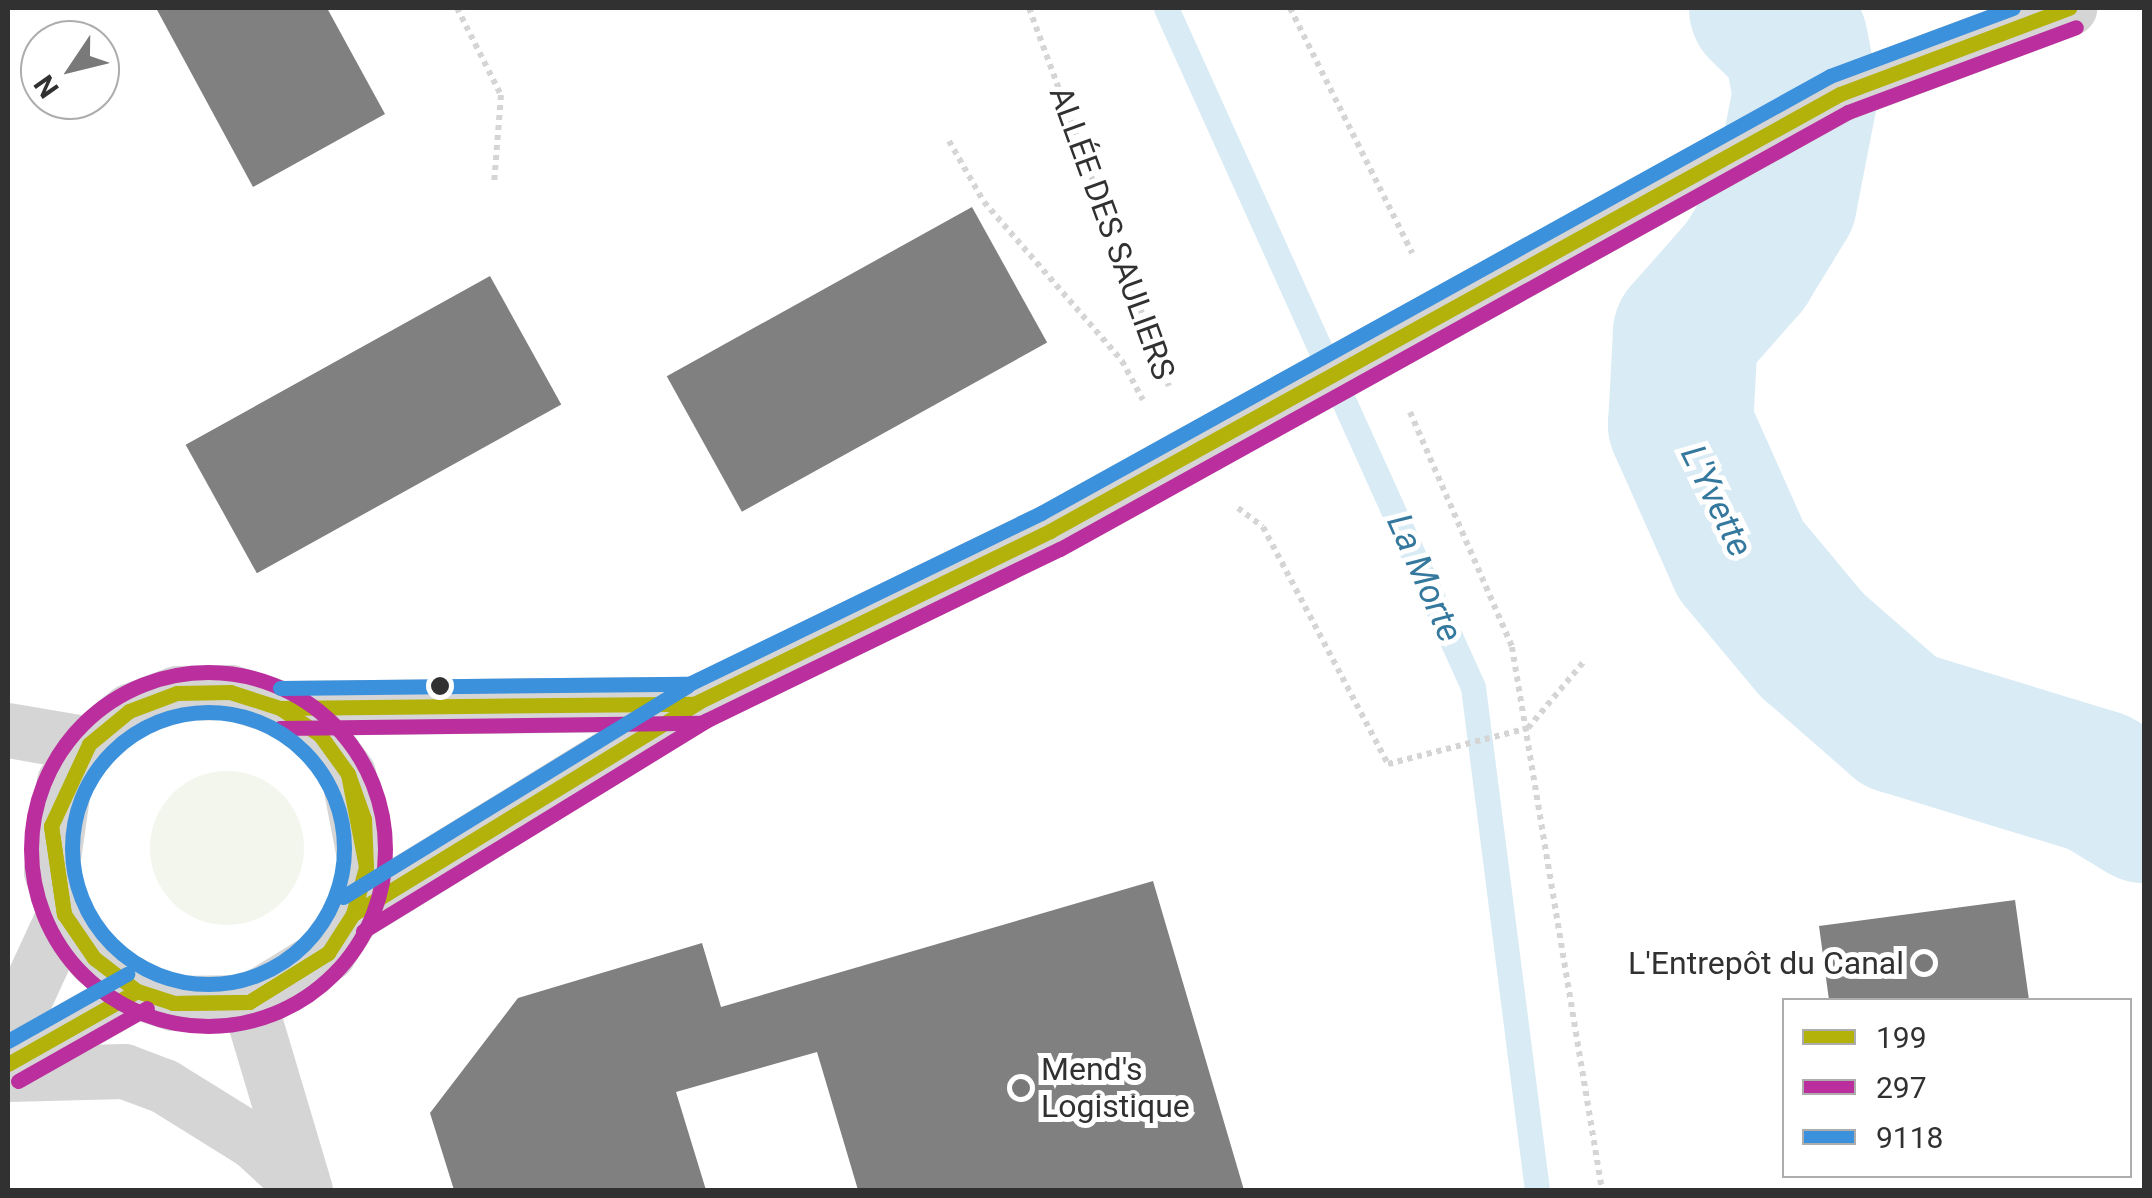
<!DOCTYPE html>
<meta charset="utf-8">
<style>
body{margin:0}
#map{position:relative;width:2152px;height:1198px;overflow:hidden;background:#fff;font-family:Roboto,sans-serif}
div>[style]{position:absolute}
.green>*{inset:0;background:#f2f6ed}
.round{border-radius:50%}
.stream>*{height:25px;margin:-12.5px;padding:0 12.5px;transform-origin:12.5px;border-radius:12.5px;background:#d9ebf4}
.river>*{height:145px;margin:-72.5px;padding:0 72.5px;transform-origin:72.5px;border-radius:72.5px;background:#d9ebf4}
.building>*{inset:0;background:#808080;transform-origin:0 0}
.path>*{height:6px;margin-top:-3px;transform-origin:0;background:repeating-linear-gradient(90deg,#d5d5d5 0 5px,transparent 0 10px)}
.minor>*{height:55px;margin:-27.5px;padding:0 27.5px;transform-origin:27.5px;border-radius:27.5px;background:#d5d5d5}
.tertiary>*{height:55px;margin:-27.5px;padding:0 27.5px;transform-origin:27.5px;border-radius:27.5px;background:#d5d5d5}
.bus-1>*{height:15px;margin:-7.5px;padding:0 7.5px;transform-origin:7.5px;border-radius:7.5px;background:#b2b20a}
.bus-2>*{height:15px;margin:-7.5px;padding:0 7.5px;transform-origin:7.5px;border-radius:7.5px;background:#bb2e9e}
.bus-2>.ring{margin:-7.5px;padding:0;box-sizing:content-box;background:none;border:15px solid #bb2e9e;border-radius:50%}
.bus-3>*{height:15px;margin:-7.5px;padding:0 7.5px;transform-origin:7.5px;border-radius:7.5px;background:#3c91dc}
.bus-3>.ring{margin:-7.5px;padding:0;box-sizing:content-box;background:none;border:15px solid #3c91dc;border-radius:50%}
.dots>*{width:28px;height:28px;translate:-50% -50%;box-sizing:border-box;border:5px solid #fff;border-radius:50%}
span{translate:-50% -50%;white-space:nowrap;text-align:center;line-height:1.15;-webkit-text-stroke:10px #fff;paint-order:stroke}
.street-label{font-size:32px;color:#313131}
.poi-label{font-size:32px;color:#313131}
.right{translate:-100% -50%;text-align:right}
.left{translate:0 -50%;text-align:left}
.water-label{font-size:35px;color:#35789d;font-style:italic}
.frame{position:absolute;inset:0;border:10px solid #313131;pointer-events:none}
.legend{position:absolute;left:1782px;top:998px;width:350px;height:180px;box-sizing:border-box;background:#fff;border:2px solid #adadad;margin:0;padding:12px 18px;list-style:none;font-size:30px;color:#313131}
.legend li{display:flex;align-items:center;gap:20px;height:50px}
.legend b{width:50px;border:2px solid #adadad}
.north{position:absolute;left:20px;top:20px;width:100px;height:100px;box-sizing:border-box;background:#fff;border:2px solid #adadad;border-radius:50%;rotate:235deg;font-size:28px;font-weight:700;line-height:40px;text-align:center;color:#313131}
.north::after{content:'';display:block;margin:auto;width:35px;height:45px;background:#797979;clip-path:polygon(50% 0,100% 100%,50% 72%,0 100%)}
</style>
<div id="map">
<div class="green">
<div class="round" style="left:150px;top:771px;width:154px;height:154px"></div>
</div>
<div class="stream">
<div style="left:1166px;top:8px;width:745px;rotate:65.67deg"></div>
<div style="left:1473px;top:687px;width:507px;rotate:82.75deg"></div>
</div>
<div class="river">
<div style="left:1761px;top:8px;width:47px;rotate:44.1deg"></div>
<div style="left:1795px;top:41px;width:53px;rotate:79.1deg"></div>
<div style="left:1805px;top:93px;width:110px;rotate:101deg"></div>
<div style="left:1784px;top:201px;width:75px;rotate:121.4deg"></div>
<div style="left:1745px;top:265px;width:91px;rotate:131.4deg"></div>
<div style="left:1685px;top:333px;width:91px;rotate:93.1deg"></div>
<div style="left:1680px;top:424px;width:148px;rotate:66deg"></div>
<div style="left:1740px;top:559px;width:112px;rotate:50.1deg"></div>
<div style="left:1812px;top:645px;width:116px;rotate:41.1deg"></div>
<div style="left:1899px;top:721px;width:208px;rotate:17deg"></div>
<div style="left:2098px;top:782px;width:54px;rotate:31.3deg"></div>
</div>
<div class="building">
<div style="clip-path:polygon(156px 8px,327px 8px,385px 114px,253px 187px)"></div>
<div style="left:972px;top:207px;width:155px;height:349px;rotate:61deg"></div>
<div style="left:490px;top:276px;width:147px;height:348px;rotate:61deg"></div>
<div style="clip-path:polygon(1153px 881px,1244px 1190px,858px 1190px,817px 1052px,676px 1092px,706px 1190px,454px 1190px,430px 1113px,518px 998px,702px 943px,721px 1007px)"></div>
<div style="clip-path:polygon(2015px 900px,2029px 1000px,1829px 1000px,1819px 926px)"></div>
</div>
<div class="path">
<div style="left:457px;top:8px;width:97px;rotate:63.2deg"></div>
<div style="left:501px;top:95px;width:88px;rotate:94.5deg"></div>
<div style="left:1029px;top:8px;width:403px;rotate:69.7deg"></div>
<div style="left:1290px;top:8px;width:274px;rotate:63.5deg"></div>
<div style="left:949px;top:141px;width:70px;rotate:60.2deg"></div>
<div style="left:984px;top:202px;width:211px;rotate:49deg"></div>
<div style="left:1122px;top:361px;width:44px;rotate:61.7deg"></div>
<div style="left:1410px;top:412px;width:256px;rotate:66.5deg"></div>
<div style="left:1512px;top:647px;width:550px;rotate:80.59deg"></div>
<div style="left:1238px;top:508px;width:31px;rotate:37deg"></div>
<div style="left:1263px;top:527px;width:268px;rotate:62.2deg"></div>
<div style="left:1388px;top:764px;width:145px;rotate:-14.4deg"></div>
<div style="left:1528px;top:728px;width:90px;rotate:-50deg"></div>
</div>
<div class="minor">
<div style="left:8px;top:730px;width:82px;rotate:9.8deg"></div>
<div style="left:249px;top:1002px;width:196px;rotate:73.4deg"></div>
</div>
<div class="tertiary">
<div style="left:280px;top:708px;width:48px;rotate:34deg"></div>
<div style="left:320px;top:735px;width:48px;rotate:54.3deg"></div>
<div style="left:348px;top:774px;width:95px;rotate:79deg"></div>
<div style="left:366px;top:867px;width:49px;rotate:105.5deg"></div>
<div style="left:353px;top:914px;width:46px;rotate:122.7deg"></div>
<div style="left:328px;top:953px;width:93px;rotate:148.2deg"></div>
<div style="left:249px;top:1002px;width:76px;rotate:179.2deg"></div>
<div style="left:173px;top:1003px;width:38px;rotate:-162deg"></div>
<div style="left:137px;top:991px;width:54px;rotate:-142.5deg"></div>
<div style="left:94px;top:958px;width:53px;rotate:-124.3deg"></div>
<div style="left:64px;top:914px;width:45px;rotate:-106.8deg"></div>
<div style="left:51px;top:871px;width:90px;rotate:-81.7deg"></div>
<div style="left:64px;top:782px;width:45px;rotate:-56.7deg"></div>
<div style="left:89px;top:744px;width:52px;rotate:-39.5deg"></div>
<div style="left:129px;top:711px;width:51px;rotate:-20.6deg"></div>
<div style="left:177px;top:693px;width:53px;rotate:-1.1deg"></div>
<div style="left:230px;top:692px;width:52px;rotate:17.7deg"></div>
<div style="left:280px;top:708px;width:414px;rotate:-0.6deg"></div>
<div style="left:353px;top:914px;width:400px;rotate:-31.6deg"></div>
<div style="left:694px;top:704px;width:396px;rotate:-25.9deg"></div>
<div style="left:1050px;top:531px;width:903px;rotate:-28.95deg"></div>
<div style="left:1840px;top:94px;width:245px;rotate:-20.6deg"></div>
<div style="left:8px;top:1035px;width:133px;rotate:-65.2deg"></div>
<div style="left:8px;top:1064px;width:148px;rotate:-29.5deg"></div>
<div style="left:8px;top:1074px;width:116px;rotate:-1.5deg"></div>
<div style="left:124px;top:1071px;width:43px;rotate:20.6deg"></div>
<div style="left:164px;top:1086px;width:106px;rotate:31.9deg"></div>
<div style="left:254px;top:1142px;width:68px;rotate:42.6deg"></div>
</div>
<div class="bus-1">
<div style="left:280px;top:708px;width:414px;rotate:-0.6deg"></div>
<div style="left:694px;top:704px;width:396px;rotate:-25.9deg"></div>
<div style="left:1050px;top:531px;width:903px;rotate:-28.95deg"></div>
<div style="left:1840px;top:94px;width:245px;rotate:-20.6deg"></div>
<div style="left:348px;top:774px;width:48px;rotate:70.4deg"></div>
<div style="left:364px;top:819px;width:48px;rotate:87.6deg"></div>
<div style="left:348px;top:774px;width:95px;rotate:79deg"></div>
<div style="left:51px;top:826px;width:89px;rotate:81.6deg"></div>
<div style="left:51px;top:826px;width:89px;rotate:81.6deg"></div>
<div style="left:51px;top:826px;width:90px;rotate:-65.1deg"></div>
<div style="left:89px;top:744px;width:52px;rotate:-39.5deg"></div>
<div style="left:129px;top:711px;width:51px;rotate:-20.6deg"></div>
<div style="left:177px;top:693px;width:53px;rotate:-1.1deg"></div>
<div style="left:230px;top:692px;width:52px;rotate:17.7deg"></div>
<div style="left:280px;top:708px;width:48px;rotate:34deg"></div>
<div style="left:320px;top:735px;width:48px;rotate:54.3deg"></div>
<div style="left:64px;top:914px;width:53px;rotate:55.7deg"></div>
<div style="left:94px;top:958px;width:54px;rotate:37.5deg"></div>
<div style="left:137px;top:991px;width:38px;rotate:18deg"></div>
<div style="left:353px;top:914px;width:404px;rotate:-31.5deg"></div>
<div style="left:328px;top:953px;width:46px;rotate:-57.3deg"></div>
<div style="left:353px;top:914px;width:49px;rotate:-74.5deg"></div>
<div style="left:249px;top:1002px;width:93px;rotate:-31.8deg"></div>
<div style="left:249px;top:1002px;width:93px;rotate:-31.8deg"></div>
<div style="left:173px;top:1003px;width:76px;rotate:-0.8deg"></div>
<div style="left:173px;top:1003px;width:76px;rotate:-0.8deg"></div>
<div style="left:8px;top:1064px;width:148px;rotate:-29.5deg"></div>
</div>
<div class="bus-2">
<div class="ring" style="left:31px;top:672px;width:339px;height:339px"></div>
<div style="left:280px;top:728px;width:421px;rotate:-0.7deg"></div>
<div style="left:701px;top:723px;width:399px;rotate:-25.9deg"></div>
<div style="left:1060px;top:549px;width:901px;rotate:-29.01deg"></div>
<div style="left:1848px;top:112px;width:243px;rotate:-20.4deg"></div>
<div style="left:363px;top:931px;width:404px;rotate:-31.5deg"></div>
<div style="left:18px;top:1081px;width:148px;rotate:-29.5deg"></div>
</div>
<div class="bus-3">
<div style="left:280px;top:688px;width:409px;rotate:-0.6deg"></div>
<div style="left:689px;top:684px;width:391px;rotate:-25.9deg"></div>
<div style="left:1041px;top:513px;width:902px;rotate:-28.98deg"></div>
<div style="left:1830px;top:76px;width:195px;rotate:-20.4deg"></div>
<div class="ring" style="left:72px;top:712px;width:257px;height:257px"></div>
<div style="left:343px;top:897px;width:404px;rotate:-31.5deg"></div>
<div style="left:8px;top:1041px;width:137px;rotate:-29.4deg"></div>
</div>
<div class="dots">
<div style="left:440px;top:686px;background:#313131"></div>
<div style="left:1924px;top:963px;background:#797979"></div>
<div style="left:1021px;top:1088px;background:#797979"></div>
</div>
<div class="street-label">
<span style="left:1112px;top:233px;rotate:70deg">ALLÉE DES SAULIERS</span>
</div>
<div class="poi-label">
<span class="right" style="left:1904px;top:963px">L'Entrepôt du Canal</span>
<span class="left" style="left:1041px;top:1088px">Mend's<br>Logistique</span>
</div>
<div class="water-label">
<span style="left:1716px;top:501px;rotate:64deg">L'Yvette</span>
<span style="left:1424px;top:578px;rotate:66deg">La Morte</span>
</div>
<div class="frame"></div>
<ul class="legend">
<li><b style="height:12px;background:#b2b20a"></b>199</li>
<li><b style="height:12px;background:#bb2e9e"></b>297</li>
<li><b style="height:12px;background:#3c91dc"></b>9118</li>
</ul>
<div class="north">N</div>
</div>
